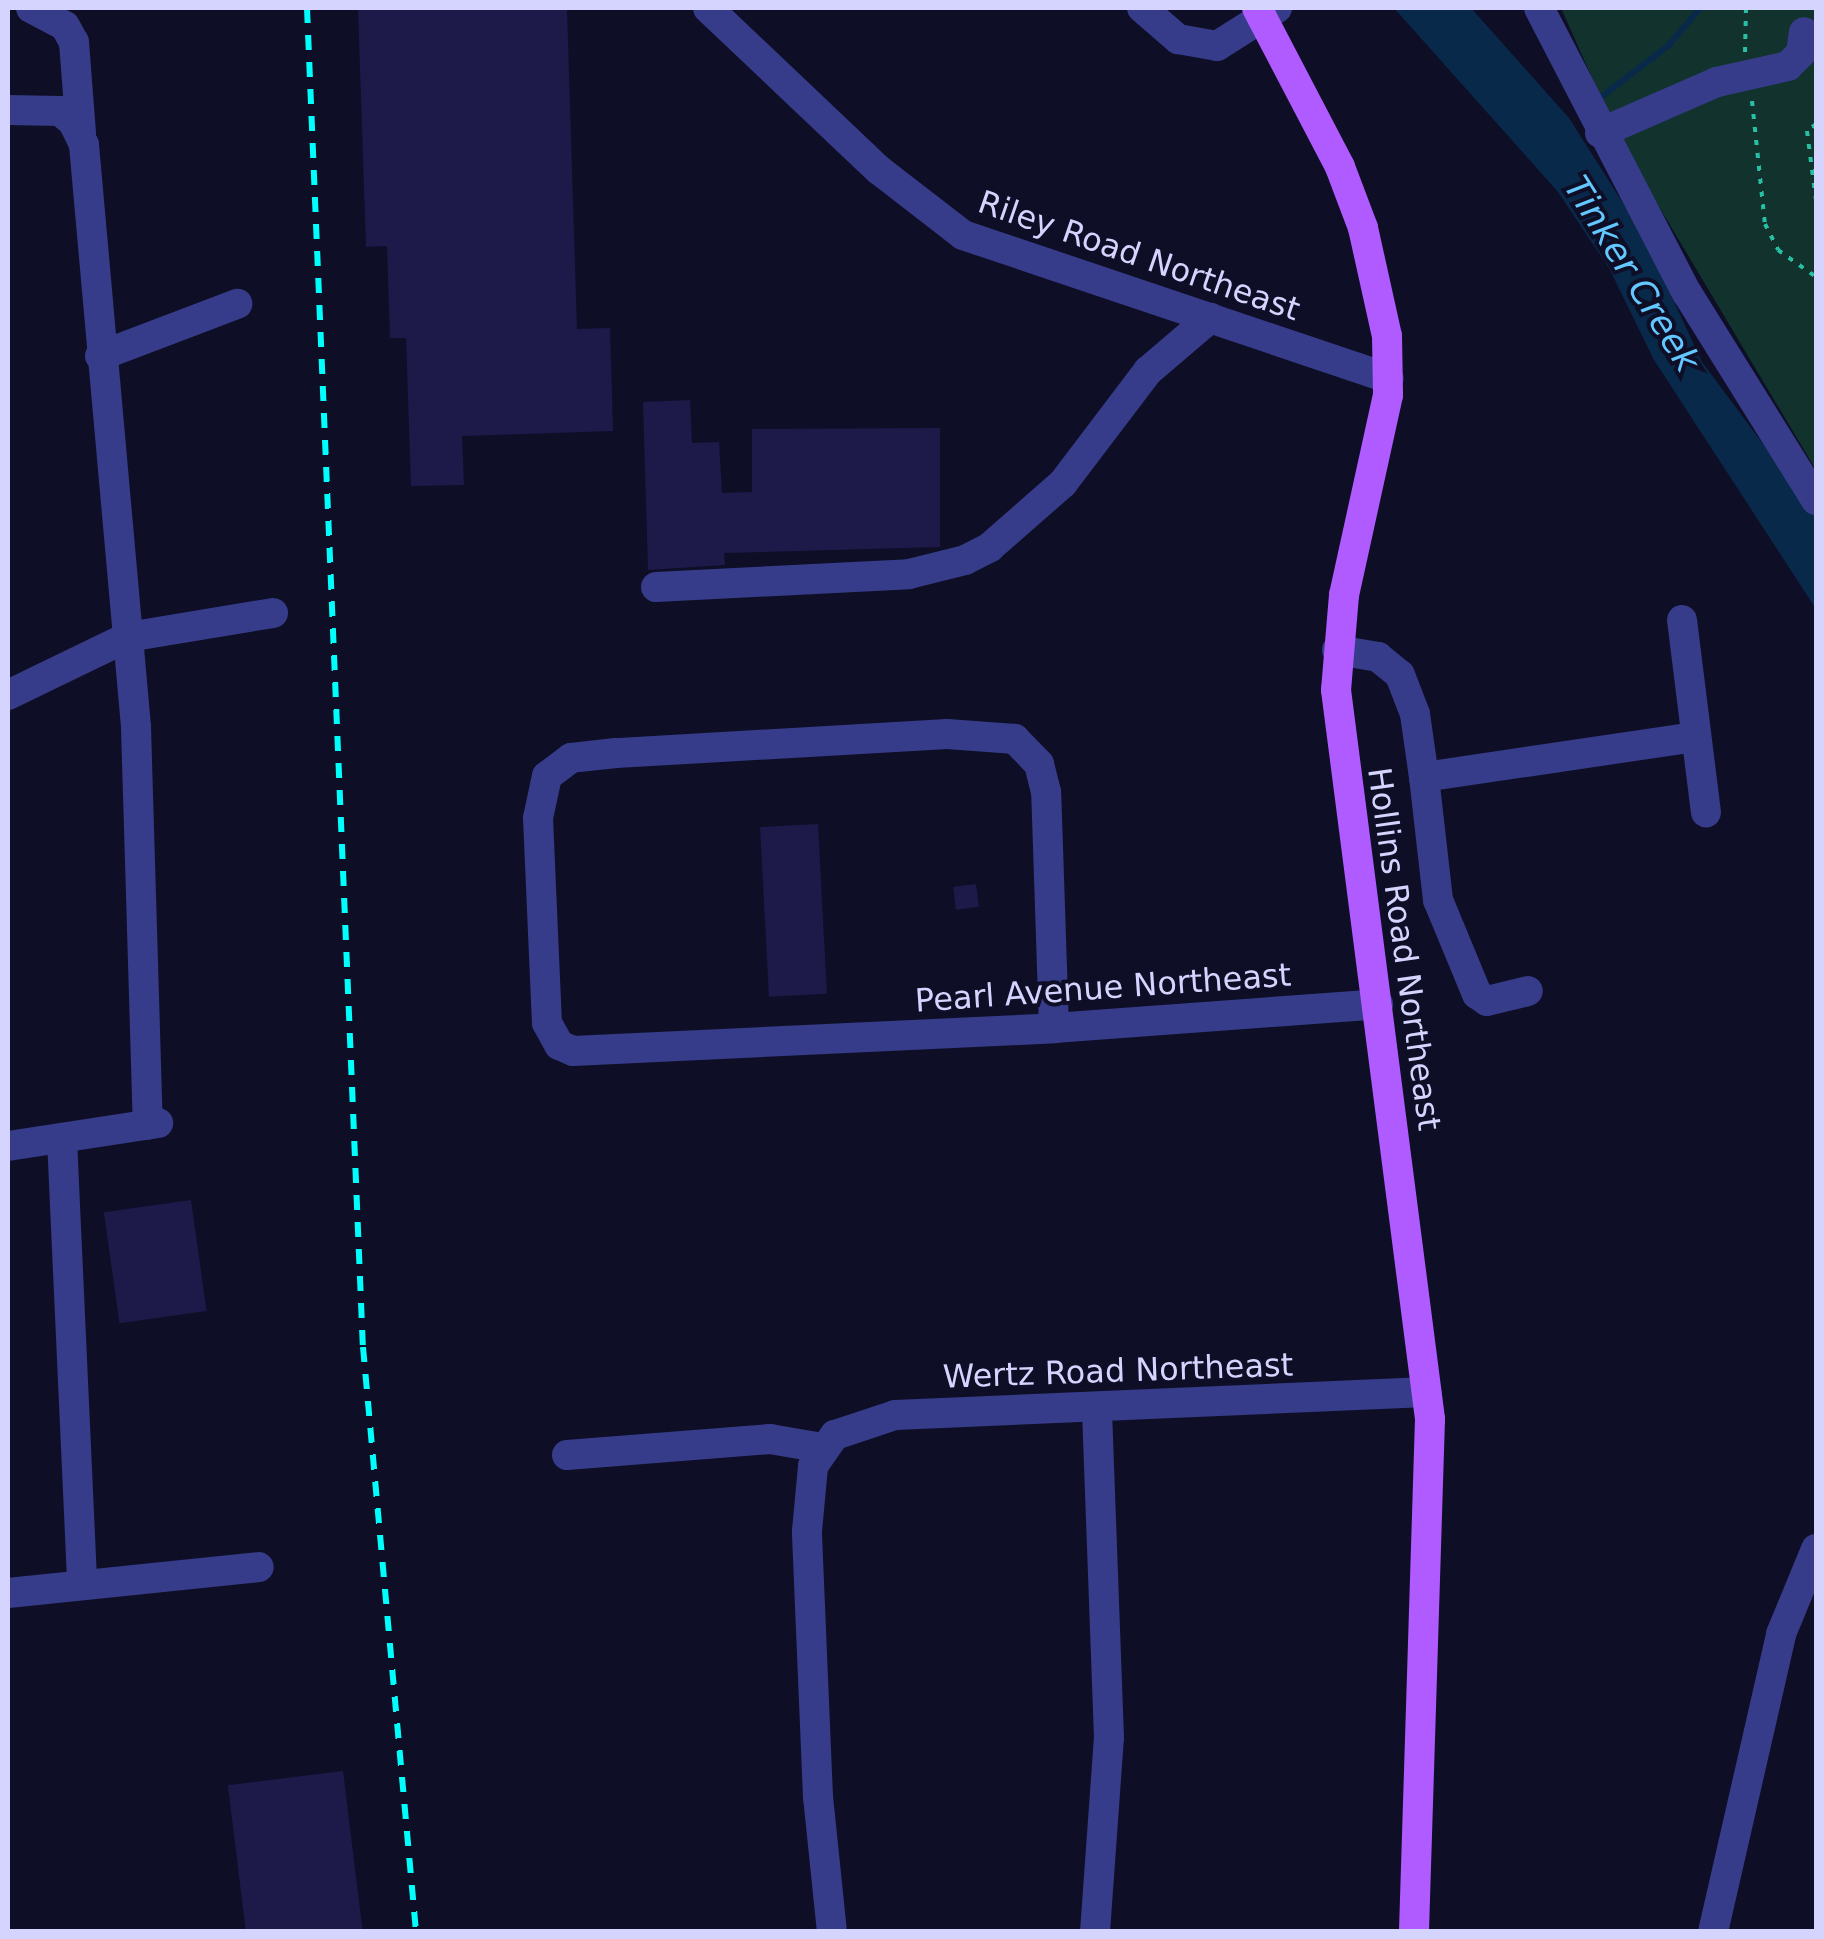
<!DOCTYPE html>
<style>
body{margin:0}
#map{position:relative;width:1824px;height:1939px;overflow:hidden;background:#0f0e27;font-family:"DejaVu Sans",sans-serif}
div>[style]{position:absolute}
.green>*{inset:0;background:#11322d}
.water>*{inset:0;background:#09294b}
.stream>*{height:6px;margin:-3px;padding:0 3px;transform-origin:3px;border-radius:3px;background:#09294b}
.building>*{inset:0;background:#1d1949;transform-origin:0 0}
.path>*{height:4px;margin-top:-2px;transform-origin:0;background:repeating-linear-gradient(90deg,#28bfa5 0 5px,transparent 0 13px)}
.minor>*{height:30px;margin:-15px;padding:0 15px;transform-origin:15px;border-radius:15px;background:#363c89}
.major>*{height:30px;margin:-15px;padding:0 15px;transform-origin:15px;border-radius:15px;background:#b05bff}
.rail>*{height:6px;margin-top:-3px;transform-origin:0;background:repeating-linear-gradient(90deg,#00fffc 0 15px,transparent 0 27px)}
span{translate:-50% -50%;white-space:nowrap;text-align:center;line-height:1.15;-webkit-text-stroke:8px #0f0e27;paint-order:stroke}
.street-label{font-size:32px;color:#d4d4ff}
.water-label{font-size:35px;color:#62c8ff;font-style:italic}
.frame{position:absolute;inset:0;border:10px solid #d4d4ff;pointer-events:none}
</style>
<div id="map">
<div class="green">
<div style="clip-path:polygon(1561px 8px,1816px 8px,1816px 470px,1621px 143px)"></div>
</div>
<div class="water">
<div style="clip-path:polygon(1394px 8px,1471px 8px,1569px 118px,1642px 233px,1702px 362px,1816px 515px,1816px 609px,1654px 360px,1609px 268px,1558px 192px)"></div>
</div>
<div class="stream">
<div style="left:1600px;top:98px;width:87px;rotate:-37.5deg"></div>
<div style="left:1669px;top:45px;width:48px;rotate:-50deg"></div>
</div>
<div class="building">
<div style="clip-path:polygon(358px 8px,567px 8px,577px 329px,610px 328px,613px 431px,462px 436px,464px 485px,411px 486px,406px 338px,390px 338px,387px 246px,366px 247px)"></div>
<div style="clip-path:polygon(690px 400px,692px 443px,719px 442px,722px 493px,752px 492px,752px 429px,940px 428px,940px 547px,724px 553px,725px 565px,648px 570px,643px 402px)"></div>
<div style="left:818px;top:824px;width:170px;height:58px;rotate:87deg"></div>
<div style="left:976px;top:884px;width:23px;height:23px;rotate:83deg"></div>
<div style="left:191px;top:1200px;width:112px;height:88px;rotate:82deg"></div>
<div style="left:343px;top:1771px;width:162px;height:116px;rotate:83deg"></div>
</div>
<div class="path">
<div style="left:1745px;top:52px;width:44px;rotate:-88.7deg"></div>
<div style="left:1752px;top:101px;width:124px;rotate:84deg"></div>
<div style="left:1765px;top:224px;width:29px;rotate:63deg"></div>
<div style="left:1778px;top:250px;width:47px;rotate:35.4deg"></div>
<div style="left:1816px;top:124px;width:11px;rotate:142deg"></div>
<div style="left:1807px;top:131px;width:70px;rotate:82.6deg"></div>
</div>
<div class="minor">
<div style="left:31px;top:8px;width:38px;rotate:28deg"></div>
<div style="left:65px;top:26px;width:18px;rotate:61deg"></div>
<div style="left:74px;top:42px;width:92px;rotate:85.6deg"></div>
<div style="left:708px;top:8px;width:236px;rotate:43.5deg"></div>
<div style="left:879px;top:170px;width:106px;rotate:37.7deg"></div>
<div style="left:963px;top:235px;width:449px;rotate:18.6deg"></div>
<div style="left:1142px;top:8px;width:48px;rotate:40.7deg"></div>
<div style="left:1178px;top:39px;width:40px;rotate:10deg"></div>
<div style="left:1217px;top:46px;width:71px;rotate:-32.3deg"></div>
<div style="left:1539px;top:8px;width:321px;rotate:62.6deg"></div>
<div style="left:1687px;top:293px;width:244px;rotate:58.1deg"></div>
<div style="left:8px;top:110px;width:52px;rotate:1.1deg"></div>
<div style="left:60px;top:111px;width:17px;rotate:40deg"></div>
<div style="left:73px;top:122px;width:25px;rotate:64deg"></div>
<div style="left:84px;top:145px;width:584px;rotate:84.89deg"></div>
<div style="left:136px;top:727px;width:398px;rotate:88.3deg"></div>
<div style="left:1600px;top:133px;width:128px;rotate:-23.6deg"></div>
<div style="left:1717px;top:82px;width:73px;rotate:-12.7deg"></div>
<div style="left:1788px;top:66px;width:18px;rotate:-45deg"></div>
<div style="left:1801px;top:53px;width:21px;rotate:-82deg"></div>
<div style="left:100px;top:356px;width:147px;rotate:-20.8deg"></div>
<div style="left:656px;top:587px;width:253px;rotate:-2.9deg"></div>
<div style="left:909px;top:574px;width:58px;rotate:-14deg"></div>
<div style="left:965px;top:560px;width:28px;rotate:-27deg"></div>
<div style="left:990px;top:547px;width:97px;rotate:-41.2deg"></div>
<div style="left:1063px;top:483px;width:141px;rotate:-52.8deg"></div>
<div style="left:1148px;top:371px;width:82px;rotate:-40.5deg"></div>
<div style="left:1682px;top:620px;width:194px;rotate:82.9deg"></div>
<div style="left:1337px;top:650px;width:42px;rotate:9.7deg"></div>
<div style="left:1378px;top:657px;width:28px;rotate:39deg"></div>
<div style="left:1400px;top:675px;width:42px;rotate:69deg"></div>
<div style="left:1415px;top:714px;width:64px;rotate:81.9deg"></div>
<div style="left:1424px;top:777px;width:273px;rotate:-8.4deg"></div>
<div style="left:8px;top:695px;width:133px;rotate:-25.8deg"></div>
<div style="left:128px;top:637px;width:147px;rotate:-9.4deg"></div>
<div style="left:1424px;top:777px;width:124px;rotate:83.5deg"></div>
<div style="left:1438px;top:900px;width:102px;rotate:67.5deg"></div>
<div style="left:1477px;top:994px;width:12px;rotate:35deg"></div>
<div style="left:1487px;top:1001px;width:42px;rotate:-13.7deg"></div>
<div style="left:1054px;top:1028px;width:236px;rotate:-91.9deg"></div>
<div style="left:1046px;top:792px;width:29px;rotate:-104deg"></div>
<div style="left:1039px;top:764px;width:35px;rotate:-134deg"></div>
<div style="left:1015px;top:739px;width:68px;rotate:-175.8deg"></div>
<div style="left:947px;top:734px;width:332px;rotate:176.7deg"></div>
<div style="left:616px;top:753px;width:45px;rotate:173.7deg"></div>
<div style="left:571px;top:758px;width:30px;rotate:143deg"></div>
<div style="left:547px;top:776px;width:43px;rotate:102.1deg"></div>
<div style="left:538px;top:818px;width:205px;rotate:87.5deg"></div>
<div style="left:547px;top:1023px;width:25px;rotate:61deg"></div>
<div style="left:559px;top:1045px;width:15px;rotate:23deg"></div>
<div style="left:573px;top:1051px;width:482px;rotate:-2.7deg"></div>
<div style="left:1054px;top:1028px;width:325px;rotate:-4.2deg"></div>
<div style="left:62px;top:1139px;width:446px;rotate:87.4deg"></div>
<div style="left:8px;top:1146px;width:152px;rotate:-8.7deg"></div>
<div style="left:567px;top:1455px;width:204px;rotate:-4.5deg"></div>
<div style="left:770px;top:1439px;width:53px;rotate:9.8deg"></div>
<div style="left:8px;top:1593px;width:252px;rotate:-5.9deg"></div>
<div style="left:832px;top:1932px;width:136px;rotate:-95.9deg"></div>
<div style="left:818px;top:1797px;width:266px;rotate:-92.4deg"></div>
<div style="left:807px;top:1531px;width:65px;rotate:-84.7deg"></div>
<div style="left:813px;top:1466px;width:38px;rotate:-55deg"></div>
<div style="left:835px;top:1435px;width:63px;rotate:-18.4deg"></div>
<div style="left:895px;top:1415px;width:532px;rotate:-2.48deg"></div>
<div style="left:1095px;top:1932px;width:195px;rotate:-85.9deg"></div>
<div style="left:1109px;top:1738px;width:331px;rotate:-92.1deg"></div>
<div style="left:1713px;top:1932px;width:306px;rotate:-77.1deg"></div>
<div style="left:1781px;top:1634px;width:92px;rotate:-67.6deg"></div>
</div>
<div class="major">
<div style="left:1257px;top:8px;width:179px;rotate:62.4deg"></div>
<div style="left:1340px;top:167px;width:65px;rotate:69.3deg"></div>
<div style="left:1363px;top:228px;width:111px;rotate:77.5deg"></div>
<div style="left:1387px;top:336px;width:59px;rotate:89deg"></div>
<div style="left:1388px;top:395px;width:205px;rotate:102.4deg"></div>
<div style="left:1344px;top:595px;width:95px;rotate:94.8deg"></div>
<div style="left:1336px;top:690px;width:735px;rotate:82.65deg"></div>
<div style="left:1430px;top:1419px;width:513px;rotate:91.79deg"></div>
</div>
<div class="rail">
<div style="left:307px;top:8px;width:1340px;rotate:87.61deg"></div>
<div style="left:363px;top:1347px;width:587px;rotate:84.82deg"></div>
</div>
<div class="street-label">
<span style="left:1139px;top:256px;rotate:19deg">Riley Road Northeast</span>
<span style="left:1404px;top:949px;rotate:82deg">Hollins Road Northeast</span>
<span style="left:1103px;top:988px;rotate:-4deg">Pearl Avenue Northeast</span>
<span style="left:1118px;top:1371px;rotate:-2deg">Wertz Road Northeast</span>
</div>
<div class="water-label">
<span style="left:1632px;top:274px;rotate:58deg">Tinker Creek</span>
</div>
<div class="frame"></div>
</div>
